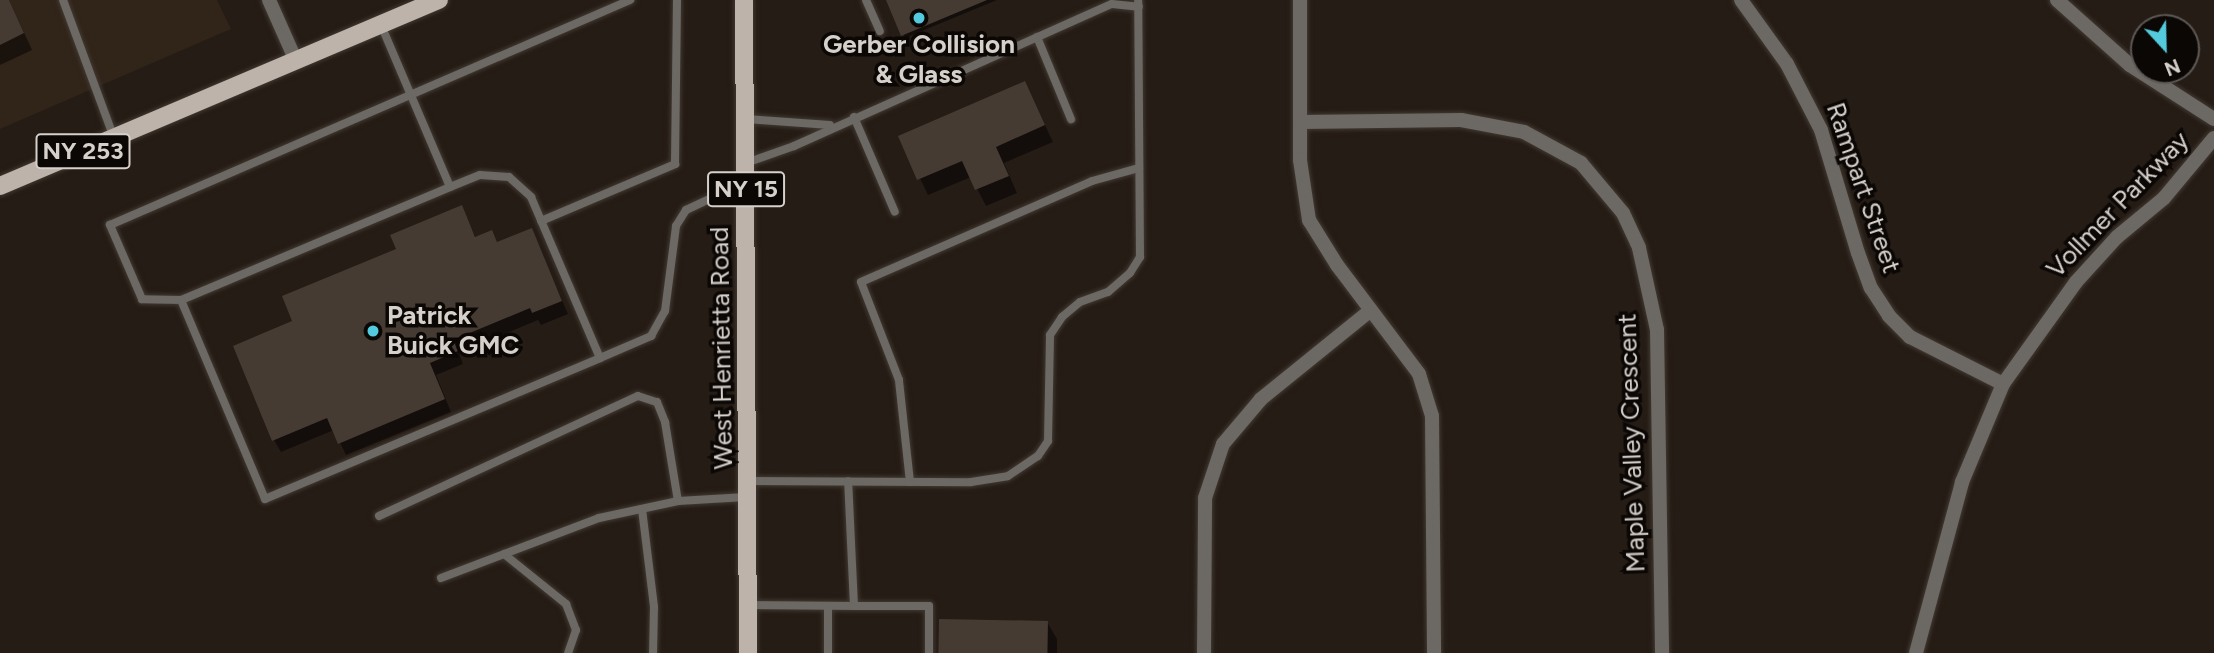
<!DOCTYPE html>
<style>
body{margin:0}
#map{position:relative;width:2214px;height:653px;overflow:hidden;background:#251c15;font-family:Figtree,sans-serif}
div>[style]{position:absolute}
.built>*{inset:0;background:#312419}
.shadow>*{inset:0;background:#0007}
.building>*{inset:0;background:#453b33;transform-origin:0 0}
.roads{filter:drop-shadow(0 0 2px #413932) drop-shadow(0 0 2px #413932)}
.service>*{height:8px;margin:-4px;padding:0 4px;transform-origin:4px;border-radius:4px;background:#6c6864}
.minor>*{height:14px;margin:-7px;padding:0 7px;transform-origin:7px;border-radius:7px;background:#6c6864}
.primary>*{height:18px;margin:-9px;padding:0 9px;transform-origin:9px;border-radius:9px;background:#bdb3ab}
.dots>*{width:19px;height:19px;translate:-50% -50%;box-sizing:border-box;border:4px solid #0b0705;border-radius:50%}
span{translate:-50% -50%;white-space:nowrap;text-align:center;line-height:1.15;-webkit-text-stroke:7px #0b0705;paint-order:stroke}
.shield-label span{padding:2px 5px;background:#0b0705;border:2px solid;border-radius:5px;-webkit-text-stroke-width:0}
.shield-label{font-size:24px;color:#d6d0cb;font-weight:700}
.poi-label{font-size:26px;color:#d6d0cb;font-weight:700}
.left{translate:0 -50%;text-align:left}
.street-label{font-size:26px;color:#d6d0cb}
.north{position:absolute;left:2130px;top:14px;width:70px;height:70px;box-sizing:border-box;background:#0b0705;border:2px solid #5c5754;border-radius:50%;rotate:158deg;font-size:19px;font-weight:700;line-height:28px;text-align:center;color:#d6d0cb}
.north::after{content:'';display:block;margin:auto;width:24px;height:32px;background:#54cade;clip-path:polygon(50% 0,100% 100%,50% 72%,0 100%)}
</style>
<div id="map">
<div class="built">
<div style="clip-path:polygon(0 0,217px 0,231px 29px,0 129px)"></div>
</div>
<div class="shadow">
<div style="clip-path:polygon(0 0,9px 0,32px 50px,0 65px)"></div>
<div style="clip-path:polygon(888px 0,997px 0,905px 38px)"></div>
<div style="clip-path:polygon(1025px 83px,1053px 142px,1004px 163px,1017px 193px,986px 206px,971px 177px,928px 195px,900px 137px)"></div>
<div style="clip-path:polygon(461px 207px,476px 238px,492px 232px,498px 244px,531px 230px,568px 314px,541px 325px,538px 320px,459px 353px,463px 364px,436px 375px,451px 412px,346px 455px,334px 430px,281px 452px,274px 440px,295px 322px)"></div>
<div style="clip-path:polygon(1047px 622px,1057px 639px,1057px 653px,941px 653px)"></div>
</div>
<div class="building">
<div style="clip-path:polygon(0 0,9px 0,24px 33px,0 45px)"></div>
<div style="clip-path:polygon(886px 0,987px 0,901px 36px)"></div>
<div style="clip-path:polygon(1025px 81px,1045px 125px,996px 147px,1009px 176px,975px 190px,962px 161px,917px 180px,898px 136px)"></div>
<div style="clip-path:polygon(462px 205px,475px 237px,492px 230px,497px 242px,532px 228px,562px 301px,532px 313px,530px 308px,453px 340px,458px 351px,430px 363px,445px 399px,338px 444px,327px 418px,272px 441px,233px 346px,292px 321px,282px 296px,396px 249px,390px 235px)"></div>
<div style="left:939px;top:619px;width:109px;height:34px;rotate:1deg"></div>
</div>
<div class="roads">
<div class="service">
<div style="left:63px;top:0;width:147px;rotate:69.7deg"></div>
<div style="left:866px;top:0;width:34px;rotate:66deg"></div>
<div style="left:381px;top:25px;width:176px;rotate:66.9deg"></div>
<div style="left:450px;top:187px;width:32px;rotate:-22deg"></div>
<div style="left:480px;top:175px;width:29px;rotate:4deg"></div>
<div style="left:509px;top:177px;width:30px;rotate:42deg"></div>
<div style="left:531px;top:197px;width:175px;rotate:66.8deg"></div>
<div style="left:600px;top:358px;width:56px;rotate:-23.3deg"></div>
<div style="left:651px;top:336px;width:29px;rotate:-61deg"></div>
<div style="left:665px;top:311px;width:86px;rotate:-82.6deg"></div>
<div style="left:676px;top:226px;width:19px;rotate:-58deg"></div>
<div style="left:686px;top:210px;width:29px;rotate:-25deg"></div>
<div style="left:712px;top:198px;width:33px;rotate:-2deg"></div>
<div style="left:1037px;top:37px;width:89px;rotate:67.5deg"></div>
<div style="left:854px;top:117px;width:103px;rotate:66.7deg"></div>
<div style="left:746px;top:119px;width:84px;rotate:4.1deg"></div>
<div style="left:746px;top:163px;width:51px;rotate:-19.5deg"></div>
<div style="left:794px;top:146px;width:348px;rotate:-24.1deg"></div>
<div style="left:1112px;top:4px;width:27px;rotate:6deg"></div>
<div style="left:450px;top:187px;width:292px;rotate:157.2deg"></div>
<div style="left:181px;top:300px;width:216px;rotate:67.1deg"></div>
<div style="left:265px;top:499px;width:363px;rotate:-22.8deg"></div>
<div style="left:541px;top:221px;width:146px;rotate:-23deg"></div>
<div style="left:675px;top:164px;width:164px;rotate:-89.3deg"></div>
<div style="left:181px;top:300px;width:39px;rotate:-179deg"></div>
<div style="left:142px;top:299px;width:81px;rotate:-113.4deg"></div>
<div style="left:110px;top:225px;width:567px;rotate:-23.4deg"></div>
<div style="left:749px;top:481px;width:222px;rotate:0.3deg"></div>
<div style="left:971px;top:482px;width:37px;rotate:-9deg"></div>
<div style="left:1008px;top:476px;width:36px;rotate:-34deg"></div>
<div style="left:1038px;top:456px;width:18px;rotate:-56deg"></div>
<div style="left:1048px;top:441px;width:106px;rotate:-88.9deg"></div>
<div style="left:1050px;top:335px;width:22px;rotate:-56deg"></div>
<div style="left:1062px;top:317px;width:23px;rotate:-40deg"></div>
<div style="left:1080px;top:302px;width:30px;rotate:-20deg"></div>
<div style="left:1108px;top:292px;width:29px;rotate:-41deg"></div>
<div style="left:1130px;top:273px;width:19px;rotate:-58deg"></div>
<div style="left:1140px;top:257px;width:257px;rotate:-90.4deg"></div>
<div style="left:910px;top:482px;width:103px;rotate:-96.2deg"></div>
<div style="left:899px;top:380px;width:105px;rotate:-111.2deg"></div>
<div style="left:861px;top:282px;width:252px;rotate:-23.6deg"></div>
<div style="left:1092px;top:181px;width:49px;rotate:-15.5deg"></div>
<div style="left:642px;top:509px;width:99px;rotate:83deg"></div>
<div style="left:654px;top:607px;width:46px;rotate:91.2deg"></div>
<div style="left:379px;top:516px;width:285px;rotate:-24.9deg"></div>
<div style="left:638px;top:396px;width:20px;rotate:18deg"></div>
<div style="left:657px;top:402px;width:22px;rotate:68deg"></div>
<div style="left:665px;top:422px;width:80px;rotate:80.7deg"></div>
<div style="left:504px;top:554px;width:80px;rotate:38.9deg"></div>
<div style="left:566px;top:604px;width:28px;rotate:69deg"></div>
<div style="left:576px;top:630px;width:24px;rotate:109deg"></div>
<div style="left:441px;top:578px;width:169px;rotate:-20.8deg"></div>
<div style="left:599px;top:518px;width:81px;rotate:-12.1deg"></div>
<div style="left:678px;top:501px;width:68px;rotate:-3.4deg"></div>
<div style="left:748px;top:605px;width:106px;rotate:0.5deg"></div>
<div style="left:854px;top:606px;width:125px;rotate:-92.7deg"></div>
<div style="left:828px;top:606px;width:47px;rotate:90deg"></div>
<div style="left:854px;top:606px;width:75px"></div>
<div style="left:929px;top:606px;width:47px;rotate:90deg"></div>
</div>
<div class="minor">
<div style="left:269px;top:0;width:67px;rotate:66.1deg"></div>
<div style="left:1300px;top:0;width:160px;rotate:90deg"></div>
<div style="left:1300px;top:160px;width:61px;rotate:81.5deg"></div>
<div style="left:1309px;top:220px;width:53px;rotate:58.1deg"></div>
<div style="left:1337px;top:265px;width:136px;rotate:53deg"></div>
<div style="left:1419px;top:374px;width:44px;rotate:72.8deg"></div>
<div style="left:1432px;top:416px;width:237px;rotate:89.5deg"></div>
<div style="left:1741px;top:0;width:79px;rotate:54.3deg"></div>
<div style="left:1787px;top:64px;width:74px;rotate:62.7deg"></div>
<div style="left:1821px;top:130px;width:128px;rotate:73.3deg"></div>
<div style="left:1858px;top:253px;width:37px;rotate:70deg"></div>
<div style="left:1871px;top:288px;width:33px;rotate:57deg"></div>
<div style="left:1889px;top:316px;width:30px;rotate:45deg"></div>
<div style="left:1910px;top:337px;width:104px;rotate:26.8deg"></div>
<div style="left:2057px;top:0;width:98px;rotate:41.7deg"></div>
<div style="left:2130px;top:65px;width:100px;rotate:32.7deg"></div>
<div style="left:1301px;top:122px;width:160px;rotate:-0.7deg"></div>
<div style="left:1461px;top:120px;width:64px;rotate:10.8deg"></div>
<div style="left:1524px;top:132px;width:65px;rotate:28.5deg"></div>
<div style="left:1581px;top:163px;width:65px;rotate:50deg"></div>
<div style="left:1623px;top:213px;width:38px;rotate:65deg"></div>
<div style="left:1639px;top:248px;width:84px;rotate:77.6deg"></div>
<div style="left:1657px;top:330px;width:323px;rotate:89.1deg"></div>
<div style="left:1204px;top:653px;width:155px;rotate:-89.6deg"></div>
<div style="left:1205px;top:498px;width:57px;rotate:-71.6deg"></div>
<div style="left:1223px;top:444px;width:59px;rotate:-49.8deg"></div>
<div style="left:1261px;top:399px;width:141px;rotate:-39deg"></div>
<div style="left:1916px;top:653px;width:177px;rotate:-74.9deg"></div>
<div style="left:1962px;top:482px;width:106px;rotate:-67.3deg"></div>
<div style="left:2003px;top:384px;width:125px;rotate:-54.4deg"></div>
<div style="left:2076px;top:282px;width:61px;rotate:-47.7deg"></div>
<div style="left:2117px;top:237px;width:61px;rotate:-39.7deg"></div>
<div style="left:2164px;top:198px;width:78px;rotate:-50.2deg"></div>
</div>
<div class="primary">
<div style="left:744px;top:0;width:653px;rotate:89.65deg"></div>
<div style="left:0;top:186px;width:477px;rotate:-23deg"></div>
</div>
</div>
<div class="dots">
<div style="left:919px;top:18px;background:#54cade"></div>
<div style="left:373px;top:331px;background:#54cade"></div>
</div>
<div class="shield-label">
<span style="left:83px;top:151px">NY 253</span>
<span style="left:746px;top:189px">NY 15</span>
</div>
<div class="poi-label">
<span style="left:919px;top:60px">Gerber Collision<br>&amp; Glass</span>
<span class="left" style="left:387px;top:331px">Patrick<br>Buick GMC</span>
</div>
<div class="street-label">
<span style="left:1863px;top:188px;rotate:71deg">Rampart Street</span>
<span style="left:2118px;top:205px;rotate:-46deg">Vollmer Parkway</span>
<span style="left:722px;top:348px;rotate:-91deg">West Henrietta Road</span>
<span style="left:1632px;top:443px;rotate:-92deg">Maple Valley Crescent</span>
</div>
<div class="north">N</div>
</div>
